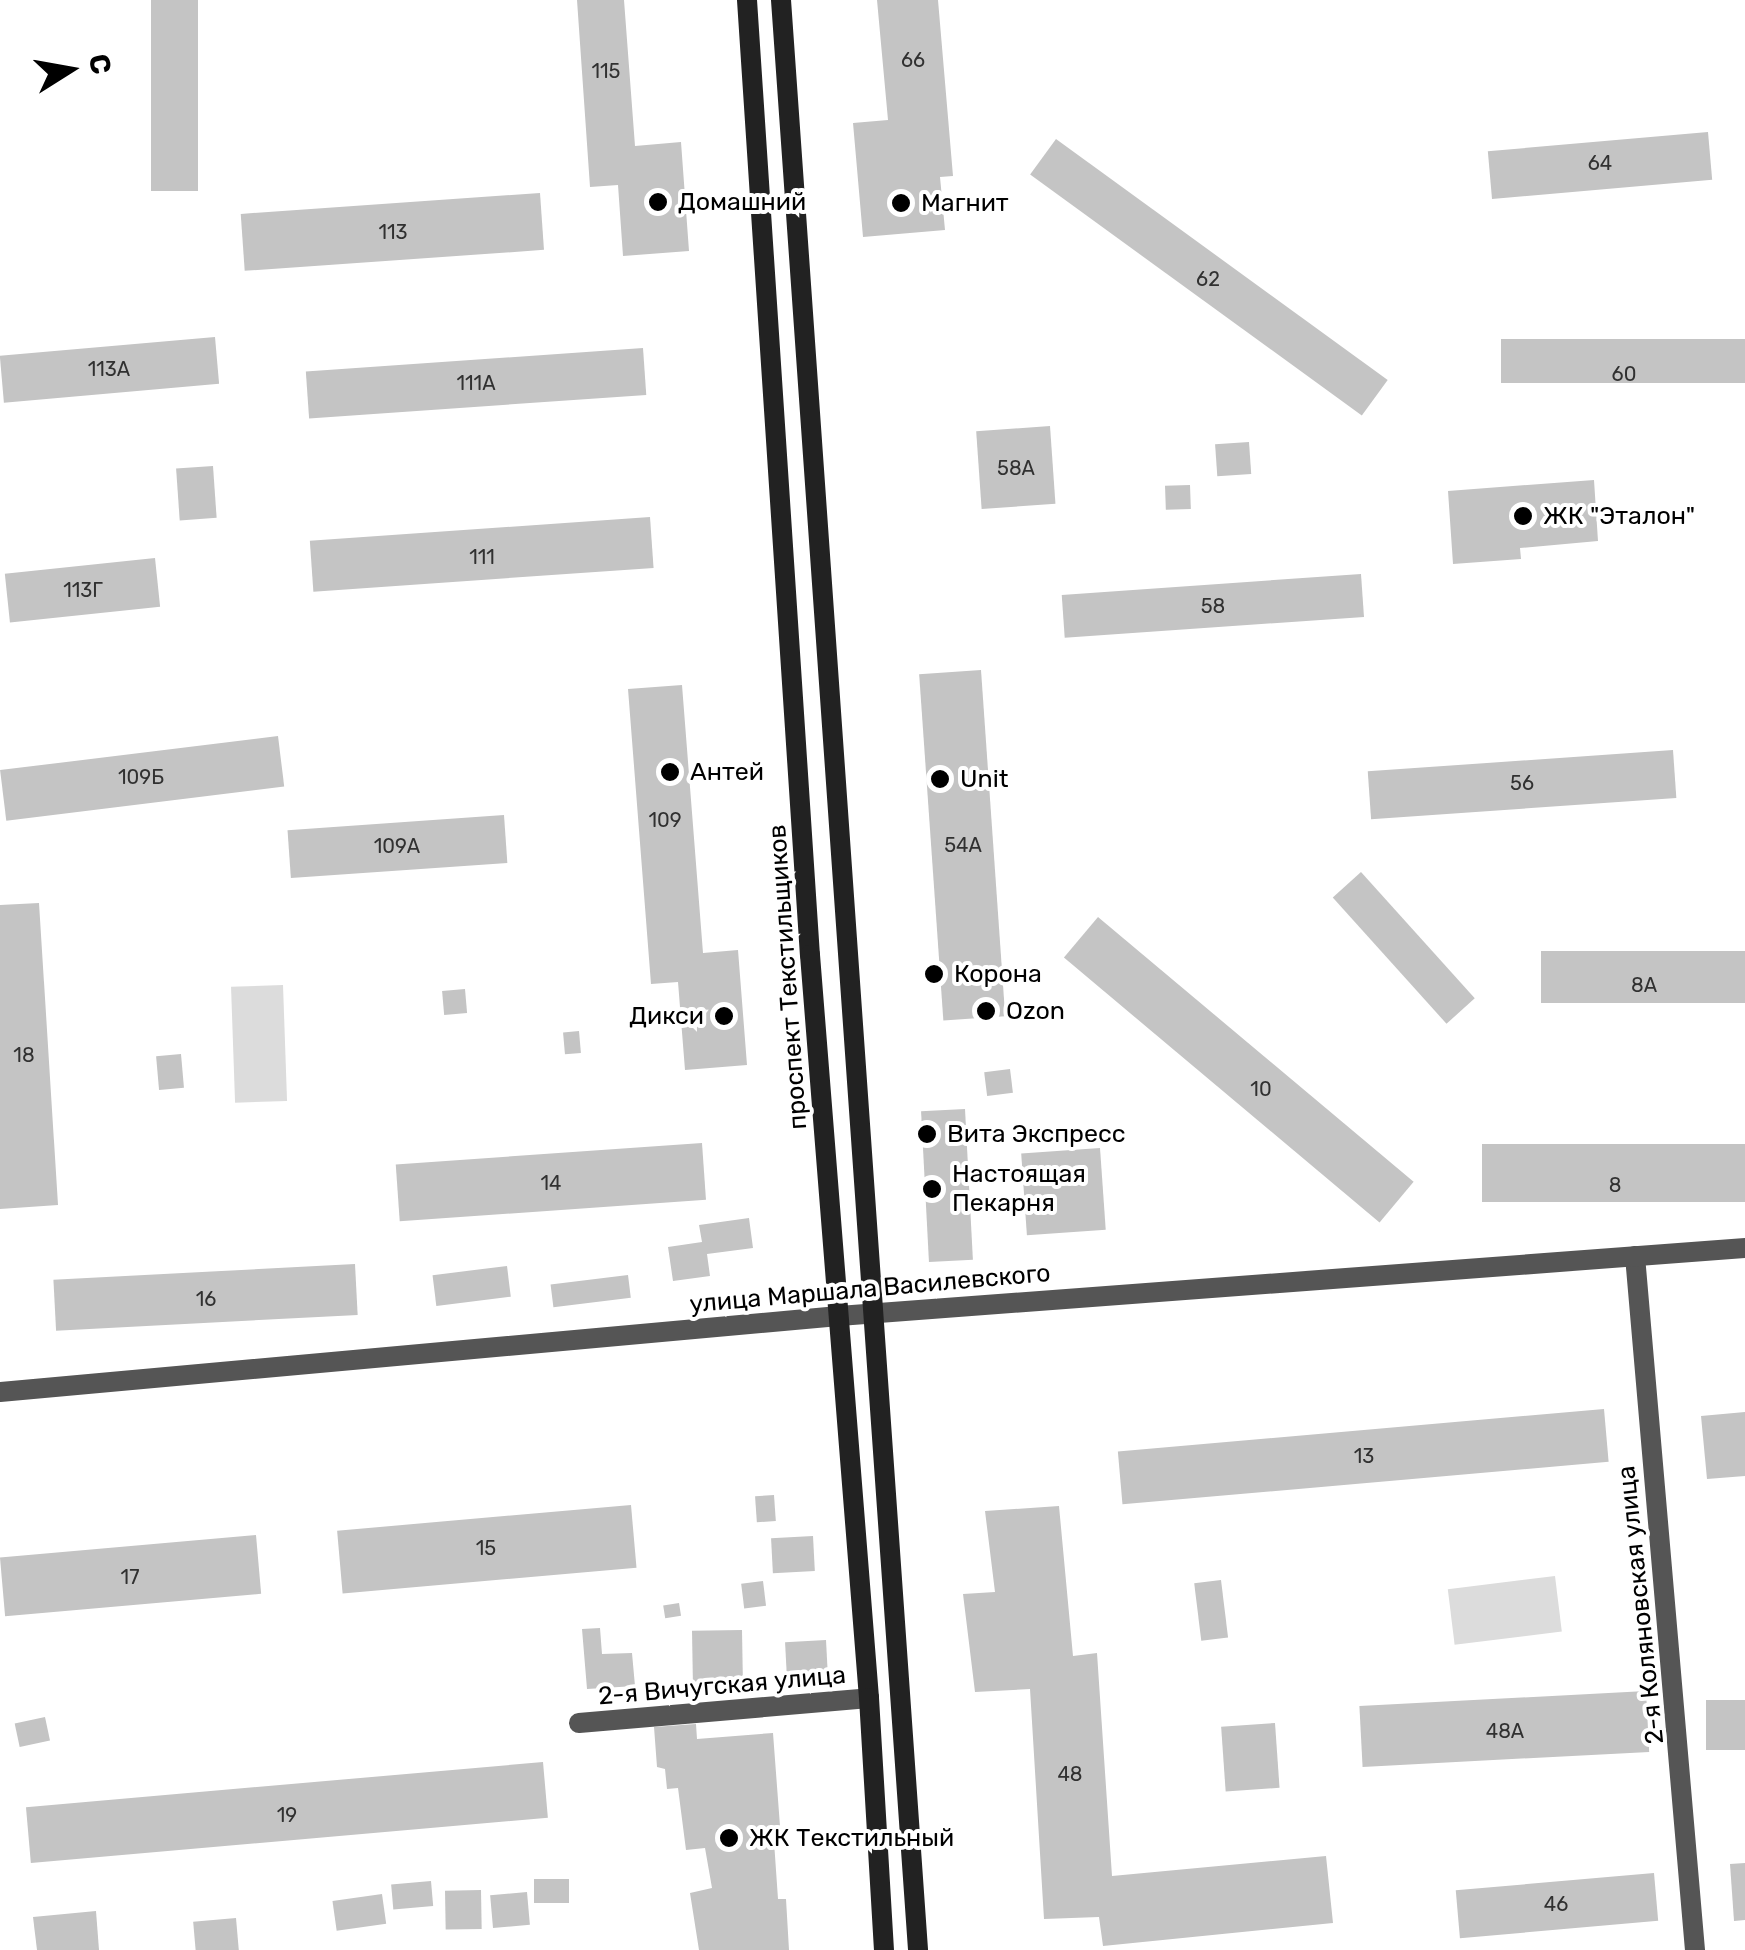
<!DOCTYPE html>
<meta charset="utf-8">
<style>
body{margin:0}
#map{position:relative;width:1745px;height:1950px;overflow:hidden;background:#fff;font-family:Rubik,sans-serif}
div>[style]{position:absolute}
.green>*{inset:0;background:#dcdcdc;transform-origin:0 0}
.building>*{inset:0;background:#c4c4c4;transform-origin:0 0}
.minor>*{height:20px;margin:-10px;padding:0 10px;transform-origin:10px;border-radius:10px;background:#555}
.tertiary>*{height:20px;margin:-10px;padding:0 10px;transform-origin:10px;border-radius:10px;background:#555}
.secondary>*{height:20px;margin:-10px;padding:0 10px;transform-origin:10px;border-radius:10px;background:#222}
.dots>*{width:28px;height:28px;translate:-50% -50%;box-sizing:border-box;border:5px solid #fff;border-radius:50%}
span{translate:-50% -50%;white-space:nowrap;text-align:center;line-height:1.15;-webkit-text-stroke:8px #fff;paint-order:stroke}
.number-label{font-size:20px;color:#313131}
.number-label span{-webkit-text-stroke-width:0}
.poi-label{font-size:25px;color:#000}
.left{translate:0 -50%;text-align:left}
.right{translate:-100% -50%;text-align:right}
.street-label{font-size:25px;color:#000}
.north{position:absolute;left:20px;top:20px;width:100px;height:100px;-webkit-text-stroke:8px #fff;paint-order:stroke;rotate:79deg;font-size:28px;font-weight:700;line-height:40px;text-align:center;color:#000}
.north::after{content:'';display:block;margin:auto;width:35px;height:45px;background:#000;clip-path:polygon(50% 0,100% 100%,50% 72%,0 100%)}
</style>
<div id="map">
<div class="green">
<div style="left:283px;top:985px;width:116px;height:52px;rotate:88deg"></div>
<div style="left:1555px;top:1576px;width:56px;height:108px;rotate:83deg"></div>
</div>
<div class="building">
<div style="left:151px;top:0;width:47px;height:191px"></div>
<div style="clip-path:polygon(577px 0,624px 0,635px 146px,681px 142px,689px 251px,623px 256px,618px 185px,590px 187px)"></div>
<div style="clip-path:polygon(877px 0,938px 0,953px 176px,940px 177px,945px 230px,863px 237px,853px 123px,888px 120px)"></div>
<div style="left:1708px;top:132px;width:48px;height:221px;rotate:85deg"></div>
<div style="left:1056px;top:139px;width:410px;height:44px;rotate:36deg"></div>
<div style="left:540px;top:193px;width:57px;height:300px;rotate:86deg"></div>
<div style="left:215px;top:337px;width:47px;height:216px;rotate:85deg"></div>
<div style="left:1745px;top:339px;width:44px;height:244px;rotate:90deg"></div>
<div style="left:643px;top:348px;width:47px;height:338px;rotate:86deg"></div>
<div style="left:1050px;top:426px;width:78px;height:74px;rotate:86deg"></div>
<div style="left:1249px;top:442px;width:32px;height:34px;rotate:86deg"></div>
<div style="left:213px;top:466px;width:52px;height:37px;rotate:86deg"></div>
<div style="clip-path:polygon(1594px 480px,1598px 541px,1520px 548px,1521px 559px,1453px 564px,1448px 491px)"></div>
<div style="left:1190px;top:485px;width:24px;height:25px;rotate:88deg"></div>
<div style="left:650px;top:517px;width:51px;height:341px;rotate:86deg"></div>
<div style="left:155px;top:558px;width:49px;height:151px;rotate:84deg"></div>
<div style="left:1361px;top:574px;width:43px;height:300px;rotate:86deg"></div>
<div style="left:981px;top:670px;width:347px;height:62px;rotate:86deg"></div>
<div style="clip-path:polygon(682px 685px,703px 953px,738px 950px,747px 1065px,685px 1070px,678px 982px,651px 984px,628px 689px)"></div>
<div style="left:278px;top:736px;width:51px;height:280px;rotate:83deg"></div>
<div style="left:1673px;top:750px;width:48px;height:306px;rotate:86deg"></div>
<div style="left:504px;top:815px;width:48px;height:217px;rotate:86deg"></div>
<div style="left:1361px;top:872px;width:170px;height:38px;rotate:48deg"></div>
<div style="clip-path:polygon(39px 903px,58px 1205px,0 1209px,0 905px)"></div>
<div style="left:1098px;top:917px;width:412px;height:53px;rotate:40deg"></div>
<div style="left:1745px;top:951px;width:52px;height:204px;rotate:90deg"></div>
<div style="left:465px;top:989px;width:24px;height:23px;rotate:85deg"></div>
<div style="left:579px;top:1031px;width:22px;height:16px;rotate:85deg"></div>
<div style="left:181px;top:1054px;width:34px;height:25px;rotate:85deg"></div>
<div style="left:1010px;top:1069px;width:24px;height:26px;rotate:83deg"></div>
<div style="left:965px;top:1109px;width:151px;height:44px;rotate:87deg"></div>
<div style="left:702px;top:1143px;width:57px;height:307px;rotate:86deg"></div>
<div style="left:1745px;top:1144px;width:58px;height:263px;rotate:90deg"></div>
<div style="left:1100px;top:1148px;width:82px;height:79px;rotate:86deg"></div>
<div style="clip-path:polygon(749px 1218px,753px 1248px,707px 1254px,710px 1276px,673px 1281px,668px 1247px,702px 1242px,699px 1225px)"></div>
<div style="left:355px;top:1264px;width:51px;height:302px;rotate:87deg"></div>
<div style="left:507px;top:1266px;width:31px;height:75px;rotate:83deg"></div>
<div style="left:628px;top:1275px;width:23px;height:78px;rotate:83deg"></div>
<div style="left:1604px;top:1409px;width:53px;height:488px;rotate:85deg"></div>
<div style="clip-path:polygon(1745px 1412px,1745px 1476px,1707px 1479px,1701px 1416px)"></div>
<div style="left:774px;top:1495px;width:26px;height:19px;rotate:86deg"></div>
<div style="left:631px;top:1505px;width:63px;height:295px;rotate:85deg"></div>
<div style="clip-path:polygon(1059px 1506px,1073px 1656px,1097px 1653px,1112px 1876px,1326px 1856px,1333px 1923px,1103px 1946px,1099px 1917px,1044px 1919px,1030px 1689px,975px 1692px,963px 1594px,995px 1592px,985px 1511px)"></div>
<div style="left:256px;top:1535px;width:59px;height:257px;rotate:85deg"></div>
<div style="left:813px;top:1536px;width:35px;height:42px;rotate:87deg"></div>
<div style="left:1221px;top:1580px;width:58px;height:27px;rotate:83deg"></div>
<div style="left:763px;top:1581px;width:25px;height:22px;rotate:83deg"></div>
<div style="left:679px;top:1603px;width:13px;height:16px;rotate:81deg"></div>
<div style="clip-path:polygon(600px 1628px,602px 1654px,632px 1653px,635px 1686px,587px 1689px,582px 1629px)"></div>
<div style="left:742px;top:1630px;width:55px;height:50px;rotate:89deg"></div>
<div style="left:826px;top:1640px;width:35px;height:41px;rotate:87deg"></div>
<div style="left:1646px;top:1691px;width:61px;height:287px;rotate:87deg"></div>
<div style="left:1745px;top:1700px;width:50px;height:39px;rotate:90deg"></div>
<div style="left:45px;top:1717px;width:24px;height:31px;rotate:78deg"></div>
<div style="left:1275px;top:1723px;width:65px;height:54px;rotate:86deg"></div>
<div style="clip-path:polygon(696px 1724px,697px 1739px,773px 1733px,780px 1826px,773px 1827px,778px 1899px,786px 1899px,789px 1950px,699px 1950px,690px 1893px,712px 1888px,705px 1848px,686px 1850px,678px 1788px,667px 1789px,665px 1769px,657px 1767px,654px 1727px)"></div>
<div style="left:543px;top:1762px;width:56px;height:519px;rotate:85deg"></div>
<div style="clip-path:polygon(1745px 1863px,1745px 1920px,1734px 1921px,1730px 1864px)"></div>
<div style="left:1654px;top:1873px;width:48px;height:199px;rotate:85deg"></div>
<div style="left:534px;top:1879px;width:35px;height:24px"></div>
<div style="left:431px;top:1881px;width:25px;height:40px;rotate:85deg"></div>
<div style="left:481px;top:1890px;width:39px;height:36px;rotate:89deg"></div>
<div style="left:527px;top:1892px;width:33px;height:37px;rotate:85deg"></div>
<div style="left:382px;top:1894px;width:30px;height:50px;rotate:82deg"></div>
<div style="clip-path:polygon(96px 1911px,99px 1950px,37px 1950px,33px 1917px)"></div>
<div style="left:236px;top:1918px;width:32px;height:43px;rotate:85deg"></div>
</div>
<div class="minor">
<div style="left:1635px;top:1256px;width:697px;rotate:85.06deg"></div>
<div style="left:0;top:1392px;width:842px;rotate:-5.18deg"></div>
<div style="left:579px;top:1723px;width:291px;rotate:-4.9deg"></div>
</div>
<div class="tertiary">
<div style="left:839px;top:1316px;width:909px;rotate:-4.29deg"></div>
</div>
<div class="secondary">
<div style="left:747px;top:0;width:957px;rotate:86.23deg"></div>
<div style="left:810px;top:955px;width:745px;rotate:85.46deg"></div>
<div style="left:869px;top:1698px;width:252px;rotate:86.6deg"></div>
<div style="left:781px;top:0;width:1955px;rotate:85.98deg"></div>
</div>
<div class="dots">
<div style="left:658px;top:202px;background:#000"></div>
<div style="left:901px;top:203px;background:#000"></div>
<div style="left:1523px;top:516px;background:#000"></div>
<div style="left:670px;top:772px;background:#000"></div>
<div style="left:940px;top:779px;background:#000"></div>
<div style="left:934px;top:974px;background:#000"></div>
<div style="left:986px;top:1011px;background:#000"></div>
<div style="left:724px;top:1016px;background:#000"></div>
<div style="left:927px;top:1134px;background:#000"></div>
<div style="left:932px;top:1189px;background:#000"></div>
<div style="left:729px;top:1838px;background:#000"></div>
</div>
<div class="number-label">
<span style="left:913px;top:60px">66</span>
<span style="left:606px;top:71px">115</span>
<span style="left:1600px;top:163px">64</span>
<span style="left:393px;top:232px">113</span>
<span style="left:1208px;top:279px">62</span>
<span style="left:109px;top:369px">113А</span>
<span style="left:1624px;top:374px">60</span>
<span style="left:476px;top:383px">111А</span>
<span style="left:1016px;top:468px">58А</span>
<span style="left:482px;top:557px">111</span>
<span style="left:83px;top:590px">113Г</span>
<span style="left:1213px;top:606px">58</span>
<span style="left:141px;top:777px">109Б</span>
<span style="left:1522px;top:783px">56</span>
<span style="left:665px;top:820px">109</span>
<span style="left:963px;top:845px">54А</span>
<span style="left:397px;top:846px">109А</span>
<span style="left:1644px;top:985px">8А</span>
<span style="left:24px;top:1055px">18</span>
<span style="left:1261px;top:1089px">10</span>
<span style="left:551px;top:1183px">14</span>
<span style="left:1615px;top:1185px">8</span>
<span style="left:206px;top:1299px">16</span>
<span style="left:1364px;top:1456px">13</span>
<span style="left:486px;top:1548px">15</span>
<span style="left:130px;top:1577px">17</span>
<span style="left:1505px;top:1731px">48А</span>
<span style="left:1070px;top:1774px">48</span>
<span style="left:287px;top:1815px">19</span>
<span style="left:1556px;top:1904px">46</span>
</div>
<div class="poi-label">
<span class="left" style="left:678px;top:202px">Домашний</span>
<span class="left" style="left:921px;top:203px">Магнит</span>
<span class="left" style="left:1543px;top:516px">ЖК "Эталон"</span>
<span class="left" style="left:690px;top:772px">Антей</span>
<span class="left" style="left:960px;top:779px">Unit</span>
<span class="left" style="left:954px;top:974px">Корона</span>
<span class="left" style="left:1006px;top:1011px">Ozon</span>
<span class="right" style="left:704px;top:1016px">Дикси</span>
<span class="left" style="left:947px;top:1134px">Вита Экспресс</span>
<span class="left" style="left:952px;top:1189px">Настоящая<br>Пекарня</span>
<span class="left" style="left:749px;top:1838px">ЖК Текстильный</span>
</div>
<div class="street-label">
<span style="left:788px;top:977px;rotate:-94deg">проспект Текстильщиков</span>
<span style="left:870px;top:1289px;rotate:-5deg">улица Маршала Василевского</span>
<span style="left:1641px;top:1605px;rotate:-96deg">2-я Коляновская улица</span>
<span style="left:722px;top:1686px;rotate:-5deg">2-я Вичугская улица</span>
</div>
<div class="north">С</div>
</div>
